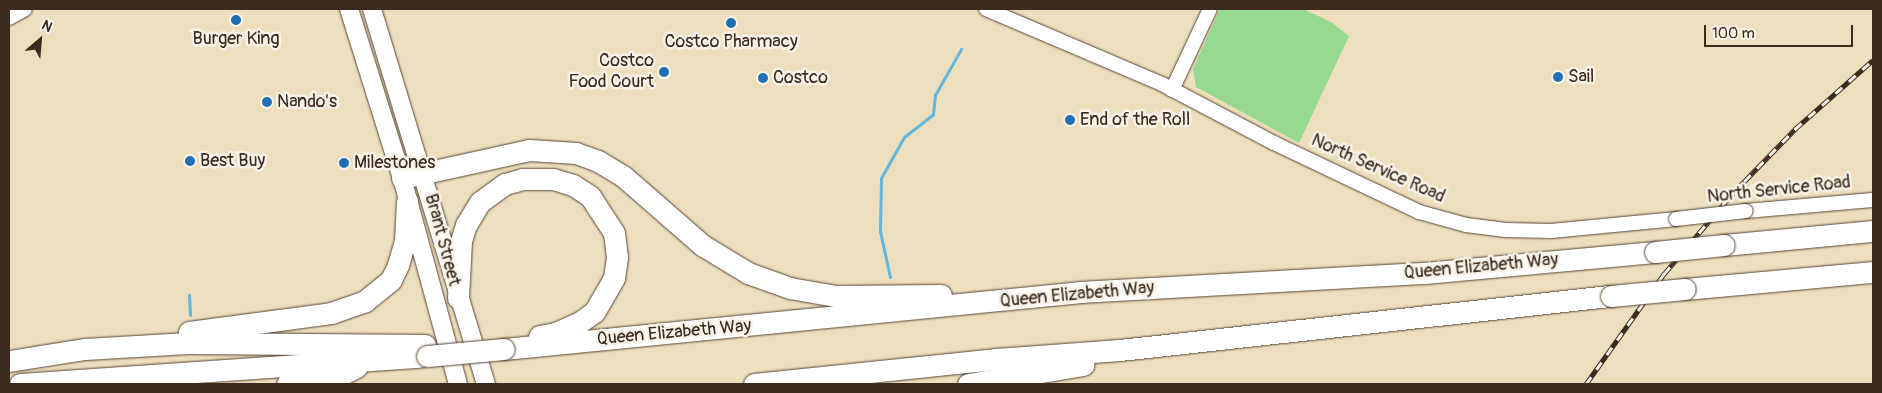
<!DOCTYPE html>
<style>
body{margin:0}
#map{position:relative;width:1882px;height:393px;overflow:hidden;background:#eddfbd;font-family:Pangolin,sans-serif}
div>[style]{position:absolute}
.green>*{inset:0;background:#97d990}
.stream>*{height:3px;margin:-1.5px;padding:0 1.5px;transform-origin:1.5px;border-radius:1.5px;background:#63b6df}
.roads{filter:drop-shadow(0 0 1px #564536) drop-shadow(0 0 1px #564536)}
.minor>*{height:14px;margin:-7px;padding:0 7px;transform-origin:7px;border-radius:7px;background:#fff}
.major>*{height:18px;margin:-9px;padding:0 9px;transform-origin:9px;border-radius:9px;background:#fff}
.highway>*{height:21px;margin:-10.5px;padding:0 10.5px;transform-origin:10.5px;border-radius:10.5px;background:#fff}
.rail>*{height:5px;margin-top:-2.5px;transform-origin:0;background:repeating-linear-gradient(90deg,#f7f3e8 0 9px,#3b2a1e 0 18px);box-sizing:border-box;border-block:1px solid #3b2a1e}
.bridges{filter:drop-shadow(0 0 1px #564536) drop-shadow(0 0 1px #564536)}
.minor-bridge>*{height:14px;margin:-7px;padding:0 7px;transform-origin:7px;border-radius:7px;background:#fff}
.highway-bridge>*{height:21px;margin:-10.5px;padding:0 10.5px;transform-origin:10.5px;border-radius:10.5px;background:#fff}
.dots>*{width:14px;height:14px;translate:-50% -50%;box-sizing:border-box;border:2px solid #f7f3e8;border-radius:50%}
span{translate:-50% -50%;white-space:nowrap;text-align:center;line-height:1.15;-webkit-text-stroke:5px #f7f3e8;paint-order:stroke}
.poi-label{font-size:18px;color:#3b2a1e}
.right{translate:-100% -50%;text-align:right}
.left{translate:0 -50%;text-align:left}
.street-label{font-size:18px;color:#3b2a1e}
.frame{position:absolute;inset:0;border:10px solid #3b2a1e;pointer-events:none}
.north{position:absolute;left:15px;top:15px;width:50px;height:50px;-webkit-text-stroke:4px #f7f3e8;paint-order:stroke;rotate:27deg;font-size:14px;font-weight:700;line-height:20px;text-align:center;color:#3b2a1e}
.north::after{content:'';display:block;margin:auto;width:18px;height:22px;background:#3b2a1e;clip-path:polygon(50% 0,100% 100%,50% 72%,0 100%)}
.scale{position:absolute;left:1704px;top:25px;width:149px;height:22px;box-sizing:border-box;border:2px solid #3b2a1e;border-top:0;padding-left:6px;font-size:15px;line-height:18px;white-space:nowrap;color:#3b2a1e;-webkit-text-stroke:4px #f7f3e8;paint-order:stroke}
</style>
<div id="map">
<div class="green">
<div style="clip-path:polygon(1220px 9px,1303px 9px,1331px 22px,1349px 36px,1299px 143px,1196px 87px,1193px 69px)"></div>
</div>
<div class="stream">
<div style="left:890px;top:277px;width:47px;rotate:-102.3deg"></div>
<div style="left:880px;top:231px;width:53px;rotate:-88.9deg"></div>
<div style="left:881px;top:178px;width:47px;rotate:-60.7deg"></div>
<div style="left:904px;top:137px;width:37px;rotate:-38deg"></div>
<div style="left:933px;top:114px;width:19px;rotate:-84deg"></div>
<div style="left:935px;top:95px;width:53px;rotate:-60.5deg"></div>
<div style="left:189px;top:295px;width:20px;rotate:87deg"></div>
</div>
<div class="roads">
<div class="minor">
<div style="left:986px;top:9px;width:191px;rotate:23.1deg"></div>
<div style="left:1162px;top:84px;width:127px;rotate:27.8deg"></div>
<div style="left:1274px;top:143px;width:161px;rotate:25.4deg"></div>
<div style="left:1419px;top:212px;width:49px;rotate:15.5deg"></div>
<div style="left:1466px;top:225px;width:40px;rotate:7.1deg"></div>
<div style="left:1506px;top:230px;width:45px;rotate:1.3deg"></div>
<div style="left:1551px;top:231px;width:126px;rotate:-5.5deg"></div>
<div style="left:9px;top:18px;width:18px;rotate:-29deg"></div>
<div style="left:1172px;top:90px;width:89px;rotate:-64.9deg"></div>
<div style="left:1746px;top:211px;width:127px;rotate:-5deg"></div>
</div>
<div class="major">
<div style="left:349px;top:9px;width:177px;rotate:72.6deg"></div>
<div style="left:402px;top:178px;width:213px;rotate:74.8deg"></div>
<div style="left:372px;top:9px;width:392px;rotate:73.1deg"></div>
</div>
<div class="highway">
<div style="left:402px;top:178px;width:130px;rotate:-12.4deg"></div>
<div style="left:529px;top:150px;width:47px;rotate:3.7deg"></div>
<div style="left:576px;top:153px;width:23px;rotate:20deg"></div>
<div style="left:598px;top:161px;width:29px;rotate:31deg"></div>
<div style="left:623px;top:176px;width:105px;rotate:41.1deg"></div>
<div style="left:702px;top:245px;width:54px;rotate:31.3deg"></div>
<div style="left:748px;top:273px;width:45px;rotate:19.7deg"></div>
<div style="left:790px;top:288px;width:47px;rotate:9.9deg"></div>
<div style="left:836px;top:296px;width:105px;rotate:-0.5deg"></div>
<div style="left:1724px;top:245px;width:150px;rotate:-5.4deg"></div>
<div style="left:1685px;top:289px;width:189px;rotate:-5.2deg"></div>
<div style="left:458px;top:298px;width:57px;rotate:-87deg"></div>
<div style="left:461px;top:241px;width:17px;rotate:-73deg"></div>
<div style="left:466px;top:225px;width:27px;rotate:-59deg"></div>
<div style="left:480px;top:202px;width:31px;rotate:-36deg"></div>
<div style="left:505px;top:184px;width:18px;rotate:-16deg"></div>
<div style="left:522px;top:179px;width:31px"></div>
<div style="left:553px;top:179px;width:21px;rotate:17deg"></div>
<div style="left:573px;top:185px;width:20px;rotate:33deg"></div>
<div style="left:590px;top:196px;width:44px;rotate:57deg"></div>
<div style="left:614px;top:233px;width:24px;rotate:83deg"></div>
<div style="left:617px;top:257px;width:21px;rotate:98deg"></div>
<div style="left:614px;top:278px;width:39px;rotate:120deg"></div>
<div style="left:594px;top:312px;width:17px;rotate:144deg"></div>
<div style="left:580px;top:322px;width:27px;rotate:156deg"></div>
<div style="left:555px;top:333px;width:16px;rotate:169deg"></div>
<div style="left:189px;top:332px;width:143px;rotate:-7.6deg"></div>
<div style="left:331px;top:313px;width:36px;rotate:-19deg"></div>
<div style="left:365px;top:301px;width:33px;rotate:-39deg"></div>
<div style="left:391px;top:280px;width:17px;rotate:-65deg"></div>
<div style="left:398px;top:265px;width:26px;rotate:-74deg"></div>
<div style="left:405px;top:240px;width:39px;rotate:-87deg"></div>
<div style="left:504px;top:349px;width:580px;rotate:-5.64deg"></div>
<div style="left:1081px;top:292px;width:344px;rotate:-3.2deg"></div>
<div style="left:1424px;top:273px;width:232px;rotate:-5.2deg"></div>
<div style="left:9px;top:361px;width:77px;rotate:-9deg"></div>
<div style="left:85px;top:349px;width:103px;rotate:-3.3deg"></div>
<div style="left:188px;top:343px;width:237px;rotate:0.5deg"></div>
<div style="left:20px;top:384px;width:400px;rotate:-3.9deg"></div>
<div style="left:287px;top:384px;width:42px;rotate:-4.1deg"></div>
<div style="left:329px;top:381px;width:31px;rotate:-27deg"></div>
<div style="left:754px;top:384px;width:242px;rotate:-5.9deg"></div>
<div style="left:995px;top:359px;width:125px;rotate:-4.1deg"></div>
<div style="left:1120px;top:350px;width:494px;rotate:-6.3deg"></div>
<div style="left:968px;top:384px;width:117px;rotate:-9.4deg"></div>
</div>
</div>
<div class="rail">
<div style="left:1586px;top:384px;width:135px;rotate:-54.7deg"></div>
<div style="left:1664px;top:274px;width:105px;rotate:-49.6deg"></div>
<div style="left:1732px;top:194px;width:91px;rotate:-45.9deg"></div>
<div style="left:1795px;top:129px;width:104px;rotate:-41.5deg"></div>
</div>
<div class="bridges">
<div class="minor-bridge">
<div style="left:1676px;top:219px;width:70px;rotate:-6.5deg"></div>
</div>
<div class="highway-bridge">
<div style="left:1655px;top:252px;width:69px;rotate:-5.8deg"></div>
<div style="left:1611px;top:296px;width:74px;rotate:-5.4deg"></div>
<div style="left:427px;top:356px;width:77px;rotate:-5.2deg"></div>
</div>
</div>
<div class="dots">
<div style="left:236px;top:20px;background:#1f6fb2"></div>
<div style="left:731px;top:23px;background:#1f6fb2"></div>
<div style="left:664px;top:72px;background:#1f6fb2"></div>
<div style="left:1558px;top:77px;background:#1f6fb2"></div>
<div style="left:763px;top:78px;background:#1f6fb2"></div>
<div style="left:267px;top:102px;background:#1f6fb2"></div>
<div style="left:1070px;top:120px;background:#1f6fb2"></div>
<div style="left:190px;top:161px;background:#1f6fb2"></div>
<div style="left:344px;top:163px;background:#1f6fb2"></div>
</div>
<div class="poi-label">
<span style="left:236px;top:39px">Burger King</span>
<span style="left:731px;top:42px">Costco Pharmacy</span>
<span class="right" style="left:654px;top:72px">Costco<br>Food Court</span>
<span class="left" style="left:1568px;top:77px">Sail</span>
<span class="left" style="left:773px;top:78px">Costco</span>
<span class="left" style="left:277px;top:102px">Nando's</span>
<span class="left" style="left:1080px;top:120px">End of the Roll</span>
<span class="left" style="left:200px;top:161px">Best Buy</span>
<span class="left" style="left:354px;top:163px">Milestones</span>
</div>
<div class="street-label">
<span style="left:1378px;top:169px;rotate:24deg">North Service Road</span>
<span style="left:1779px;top:190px;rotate:-6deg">North Service Road</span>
<span style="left:442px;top:240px;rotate:75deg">Brant Street</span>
<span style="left:1481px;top:267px;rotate:-5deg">Queen Elizabeth Way</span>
<span style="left:1077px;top:295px;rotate:-5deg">Queen Elizabeth Way</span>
<span style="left:674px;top:333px;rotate:-5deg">Queen Elizabeth Way</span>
</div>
<div class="frame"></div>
<div class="north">N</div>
<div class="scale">100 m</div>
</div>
